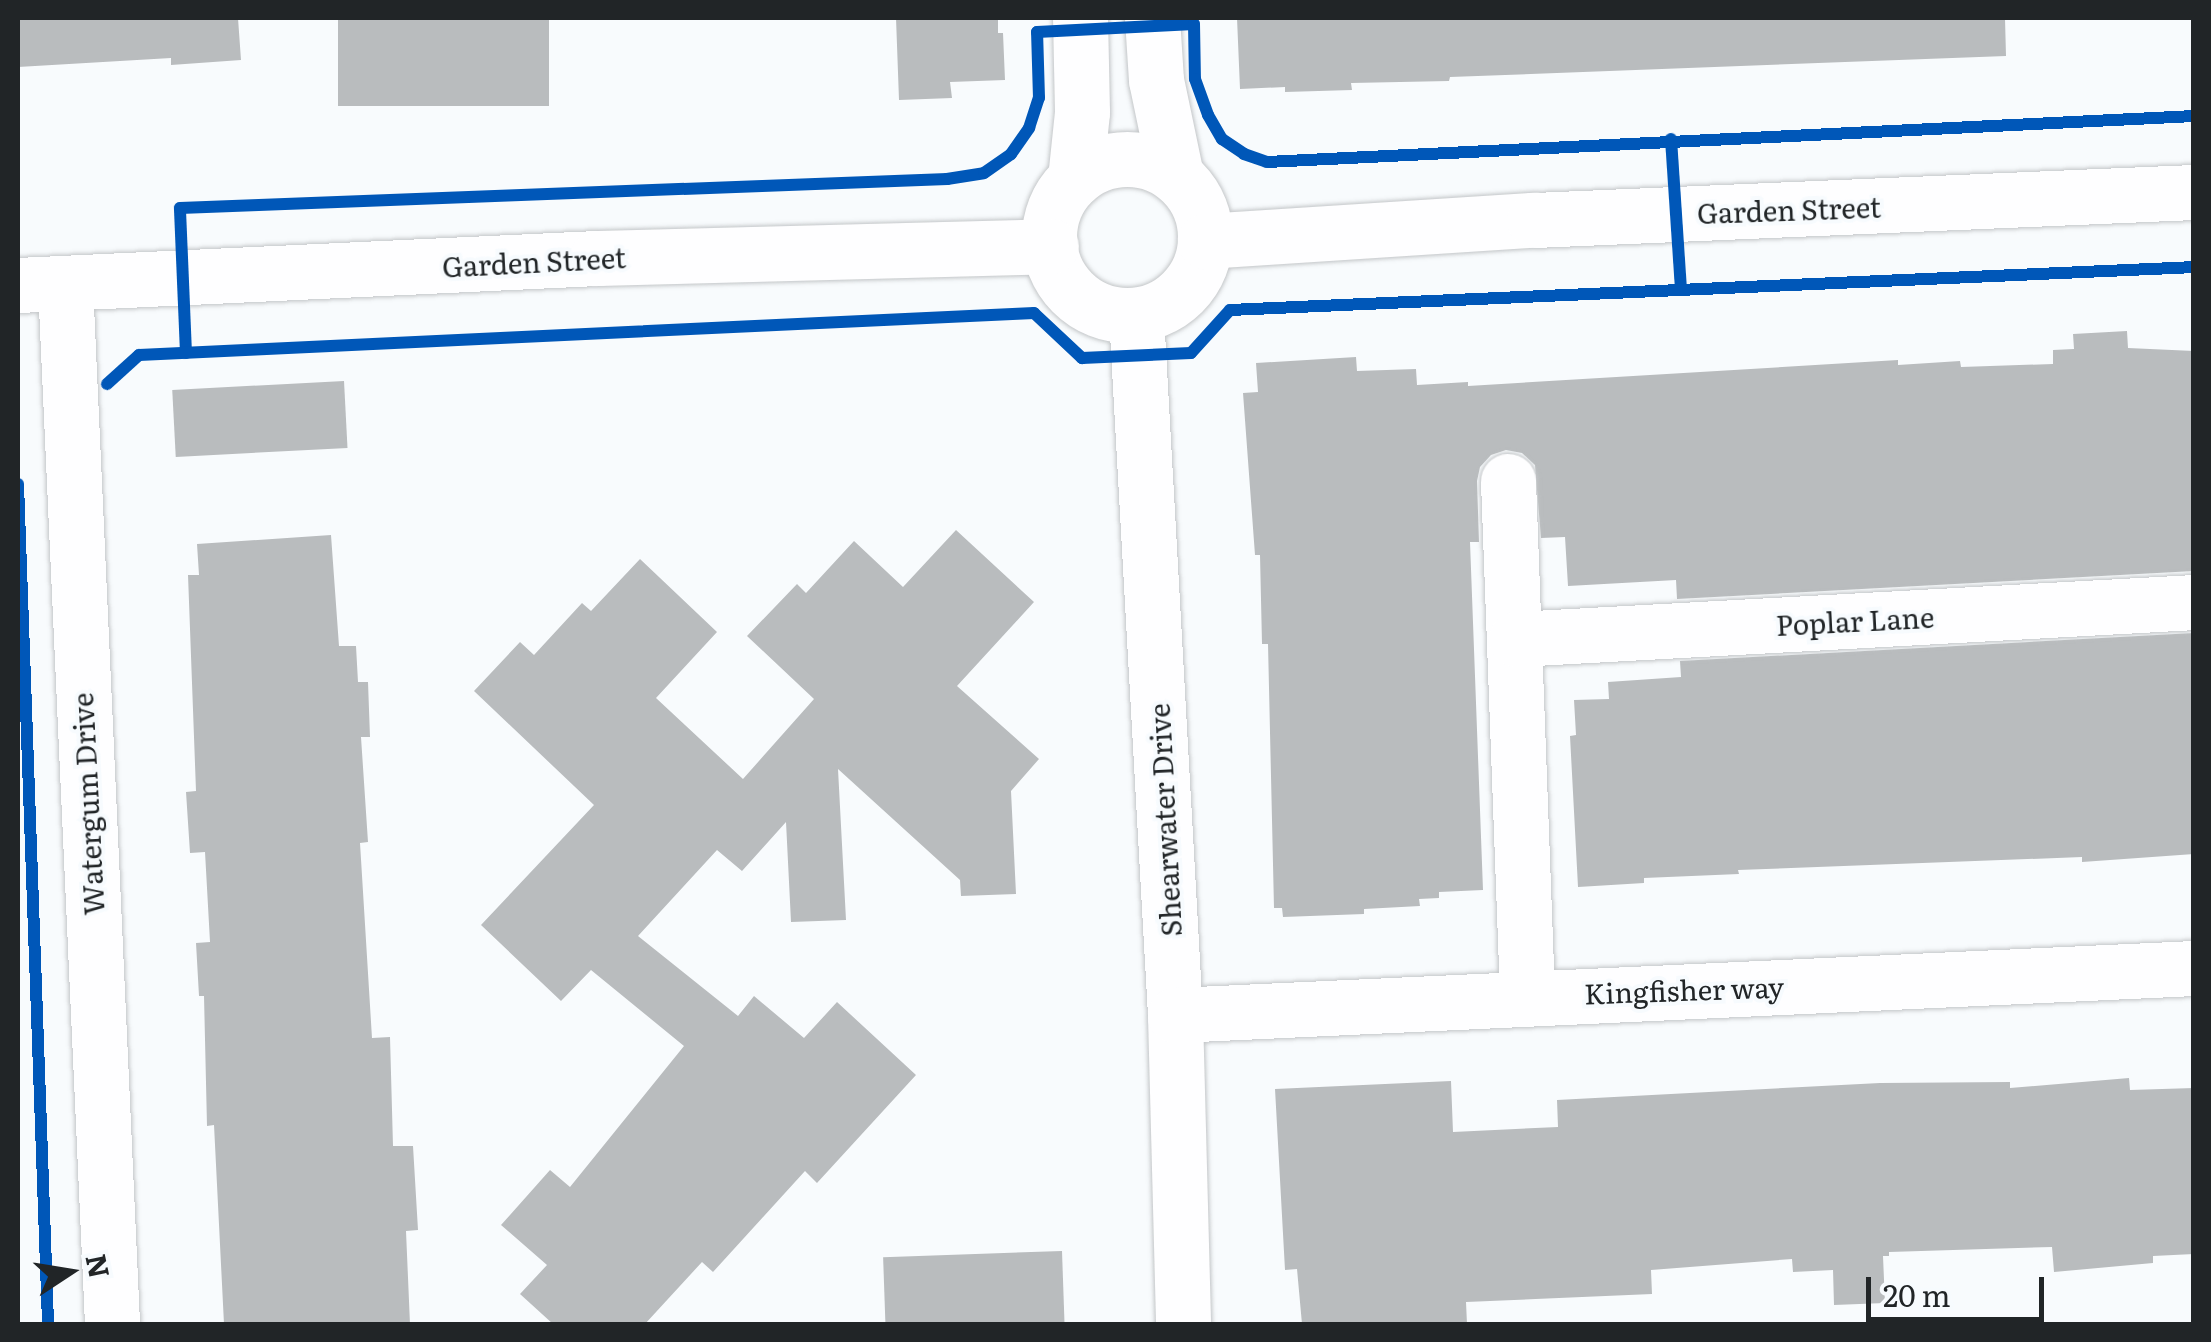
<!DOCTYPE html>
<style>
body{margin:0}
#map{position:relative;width:2211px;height:1342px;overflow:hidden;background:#f8fbfd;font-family:Literata,serif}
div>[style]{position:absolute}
.building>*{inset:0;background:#b9bcbe;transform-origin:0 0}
.roads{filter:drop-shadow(0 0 2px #c3c6c8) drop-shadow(0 0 2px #c3c6c8)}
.street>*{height:55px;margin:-27.5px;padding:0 27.5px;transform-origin:27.5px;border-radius:27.5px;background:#fefeff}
.secondary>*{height:55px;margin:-27.5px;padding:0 27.5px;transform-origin:27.5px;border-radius:27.5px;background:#fefeff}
.secondary>.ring{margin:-27.5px;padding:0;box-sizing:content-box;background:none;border:55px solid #fefeff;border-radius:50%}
.cycleway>*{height:12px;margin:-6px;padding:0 6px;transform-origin:6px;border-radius:6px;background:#0057b8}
span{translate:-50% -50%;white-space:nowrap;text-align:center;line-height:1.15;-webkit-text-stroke:8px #f7fbfe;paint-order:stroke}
.street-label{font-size:28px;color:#212527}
.frame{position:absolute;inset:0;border:20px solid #212527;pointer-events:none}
.north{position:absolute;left:20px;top:1222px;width:100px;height:100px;-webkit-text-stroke:8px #f7fbfe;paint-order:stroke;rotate:78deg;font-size:28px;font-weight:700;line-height:40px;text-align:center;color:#212527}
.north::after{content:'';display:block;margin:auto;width:35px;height:45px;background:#212527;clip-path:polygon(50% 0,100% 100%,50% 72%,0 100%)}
.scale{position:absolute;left:1866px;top:1277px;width:178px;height:45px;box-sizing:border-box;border:5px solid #212527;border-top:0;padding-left:12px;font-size:30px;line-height:35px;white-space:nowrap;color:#212527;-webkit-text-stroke:8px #f7fbfe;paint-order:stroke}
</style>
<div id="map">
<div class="building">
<div style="clip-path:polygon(18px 18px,238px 18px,241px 60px,171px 65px,171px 58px,18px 67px)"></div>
<div style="left:338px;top:18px;width:211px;height:88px"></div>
<div style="clip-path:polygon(896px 18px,998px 18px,998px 33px,1003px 33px,1005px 80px,950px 82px,952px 98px,899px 100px)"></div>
<div style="clip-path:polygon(1237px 18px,2005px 18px,2006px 56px,1450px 77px,1449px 81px,1351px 83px,1352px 90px,1285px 92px,1285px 87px,1240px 89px)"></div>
<div style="clip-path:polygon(2127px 331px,2128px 348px,2194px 351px,2194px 571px,1677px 599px,1676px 580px,1568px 586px,1565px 537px,1541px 538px,1535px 465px,1522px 453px,1506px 450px,1491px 455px,1480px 467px,1477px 481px,1479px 542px,1470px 542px,1483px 890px,1439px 892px,1439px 898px,1419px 899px,1420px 906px,1364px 909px,1364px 914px,1283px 917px,1282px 908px,1274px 908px,1268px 644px,1262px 644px,1260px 555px,1255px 555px,1243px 393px,1258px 392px,1256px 363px,1356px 357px,1357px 371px,1416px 369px,1417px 385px,1468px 382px,1468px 386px,1898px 360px,1898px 365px,1960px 361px,1961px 367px,2053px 364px,2053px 350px,2074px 349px,2073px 334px)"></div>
<div style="left:344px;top:381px;width:67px;height:172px;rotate:87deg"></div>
<div style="clip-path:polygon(956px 530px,1034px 602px,957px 686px,1039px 759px,1011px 791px,1016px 894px,961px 896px,960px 880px,838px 769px,846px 920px,791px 922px,786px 822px,742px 871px,717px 850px,638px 936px,738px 1016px,754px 996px,804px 1038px,837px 1002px,916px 1075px,817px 1183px,805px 1171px,713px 1272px,702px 1262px,645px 1324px,553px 1324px,520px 1294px,547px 1265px,501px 1225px,550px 1170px,570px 1187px,684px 1046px,591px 970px,561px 1001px,481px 925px,594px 805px,474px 691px,520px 642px,534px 655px,582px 603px,591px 611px,640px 559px,717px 632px,656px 698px,743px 779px,814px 699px,747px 636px,797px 584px,806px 593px,854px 541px,903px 587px)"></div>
<div style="clip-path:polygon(331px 535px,339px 646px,356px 646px,358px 682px,368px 682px,370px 737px,361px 737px,368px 842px,360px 843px,372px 1038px,390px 1037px,393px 1146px,413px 1146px,418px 1230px,406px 1231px,410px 1324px,224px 1324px,214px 1125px,207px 1126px,204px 996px,199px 996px,196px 943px,210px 942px,205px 852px,190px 853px,186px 792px,196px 791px,188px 575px,199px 575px,197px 544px)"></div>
<div style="clip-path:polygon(2194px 633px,2194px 854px,2082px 862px,2082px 857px,1738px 870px,1739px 874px,1644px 878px,1644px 883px,1578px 887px,1570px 736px,1576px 735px,1574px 700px,1609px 699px,1608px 682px,1681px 677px,1680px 661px)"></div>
<div style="clip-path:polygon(2129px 1078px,2130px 1090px,2194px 1088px,2194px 1254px,2153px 1256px,2153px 1263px,2054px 1272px,2052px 1247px,1889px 1252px,1889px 1256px,1883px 1256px,1885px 1303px,1834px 1305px,1833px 1270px,1793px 1272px,1792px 1259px,1651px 1270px,1652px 1294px,1466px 1302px,1467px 1324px,1302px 1324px,1297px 1269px,1285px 1270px,1275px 1089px,1451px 1081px,1453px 1132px,1558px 1127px,1557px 1100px,1880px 1083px,2010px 1082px,2010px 1088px)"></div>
<div style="left:1062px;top:1251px;width:73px;height:179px;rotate:88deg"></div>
</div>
<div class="roads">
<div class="street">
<div style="left:1152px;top:18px;width:62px;rotate:86.3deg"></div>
<div style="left:1156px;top:80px;width:98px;rotate:78.2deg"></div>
<div style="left:1075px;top:179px;width:67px;rotate:-84deg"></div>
<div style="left:1082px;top:112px;width:94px;rotate:-91.2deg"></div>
<div style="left:65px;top:284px;width:1041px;rotate:87.41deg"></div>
<div style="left:1136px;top:315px;width:701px;rotate:86.81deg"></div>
<div style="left:1175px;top:1015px;width:309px;rotate:88.5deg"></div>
<div style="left:1508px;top:481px;width:514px;rotate:87.88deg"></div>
<div style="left:1516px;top:639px;width:679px;rotate:-3.12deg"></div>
<div style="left:1175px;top:1015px;width:1020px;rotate:-2.64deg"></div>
</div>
<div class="secondary">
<div class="ring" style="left:1049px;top:159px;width:101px;height:101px"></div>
<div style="left:1205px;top:241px;width:330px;rotate:-3.7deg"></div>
<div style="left:1534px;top:220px;width:661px;rotate:-2.43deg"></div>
<div style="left:18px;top:285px;width:580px;rotate:-2.67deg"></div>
<div style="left:597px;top:258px;width:454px;rotate:-1.5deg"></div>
</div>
</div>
<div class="cycleway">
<div style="left:1671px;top:139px;width:151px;rotate:86.2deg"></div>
<div style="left:186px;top:353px;width:145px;rotate:-92.4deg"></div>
<div style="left:180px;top:208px;width:768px;rotate:-2.17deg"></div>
<div style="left:947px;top:179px;width:37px;rotate:-9deg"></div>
<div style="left:984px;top:173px;width:33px;rotate:-35deg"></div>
<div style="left:1011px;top:154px;width:32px;rotate:-55deg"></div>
<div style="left:1029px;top:128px;width:32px;rotate:-72deg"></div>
<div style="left:1039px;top:98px;width:66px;rotate:-91.7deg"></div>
<div style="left:1037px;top:32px;width:157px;rotate:-2.9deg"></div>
<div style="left:1194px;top:24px;width:55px;rotate:89deg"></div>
<div style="left:1195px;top:79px;width:38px;rotate:70deg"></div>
<div style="left:1208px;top:115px;width:28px;rotate:60deg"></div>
<div style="left:1222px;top:139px;width:27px;rotate:34deg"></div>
<div style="left:1244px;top:154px;width:24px;rotate:19deg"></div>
<div style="left:1267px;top:162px;width:928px;rotate:-2.84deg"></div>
<div style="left:107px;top:384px;width:43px;rotate:-42.2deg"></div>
<div style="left:139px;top:355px;width:896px;rotate:-2.69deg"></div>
<div style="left:1034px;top:313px;width:66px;rotate:43.2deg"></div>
<div style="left:1082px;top:358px;width:109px;rotate:-2.6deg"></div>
<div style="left:1191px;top:353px;width:58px;rotate:-47.8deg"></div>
<div style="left:1230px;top:310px;width:965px;rotate:-2.55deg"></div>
<div style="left:18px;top:484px;width:841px;rotate:87.95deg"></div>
</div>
<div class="street-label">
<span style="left:1789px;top:209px;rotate:-2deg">Garden Street</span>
<span style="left:534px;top:261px;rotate:-3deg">Garden Street</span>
<span style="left:1855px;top:620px;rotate:-3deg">Poplar Lane</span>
<span style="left:87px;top:804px;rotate:-93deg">Watergum Drive</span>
<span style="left:1164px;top:820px;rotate:-93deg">Shearwater Drive</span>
<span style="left:1684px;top:989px;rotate:-2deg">Kingfisher way</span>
</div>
<div class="frame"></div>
<div class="north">N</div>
<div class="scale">20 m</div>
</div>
